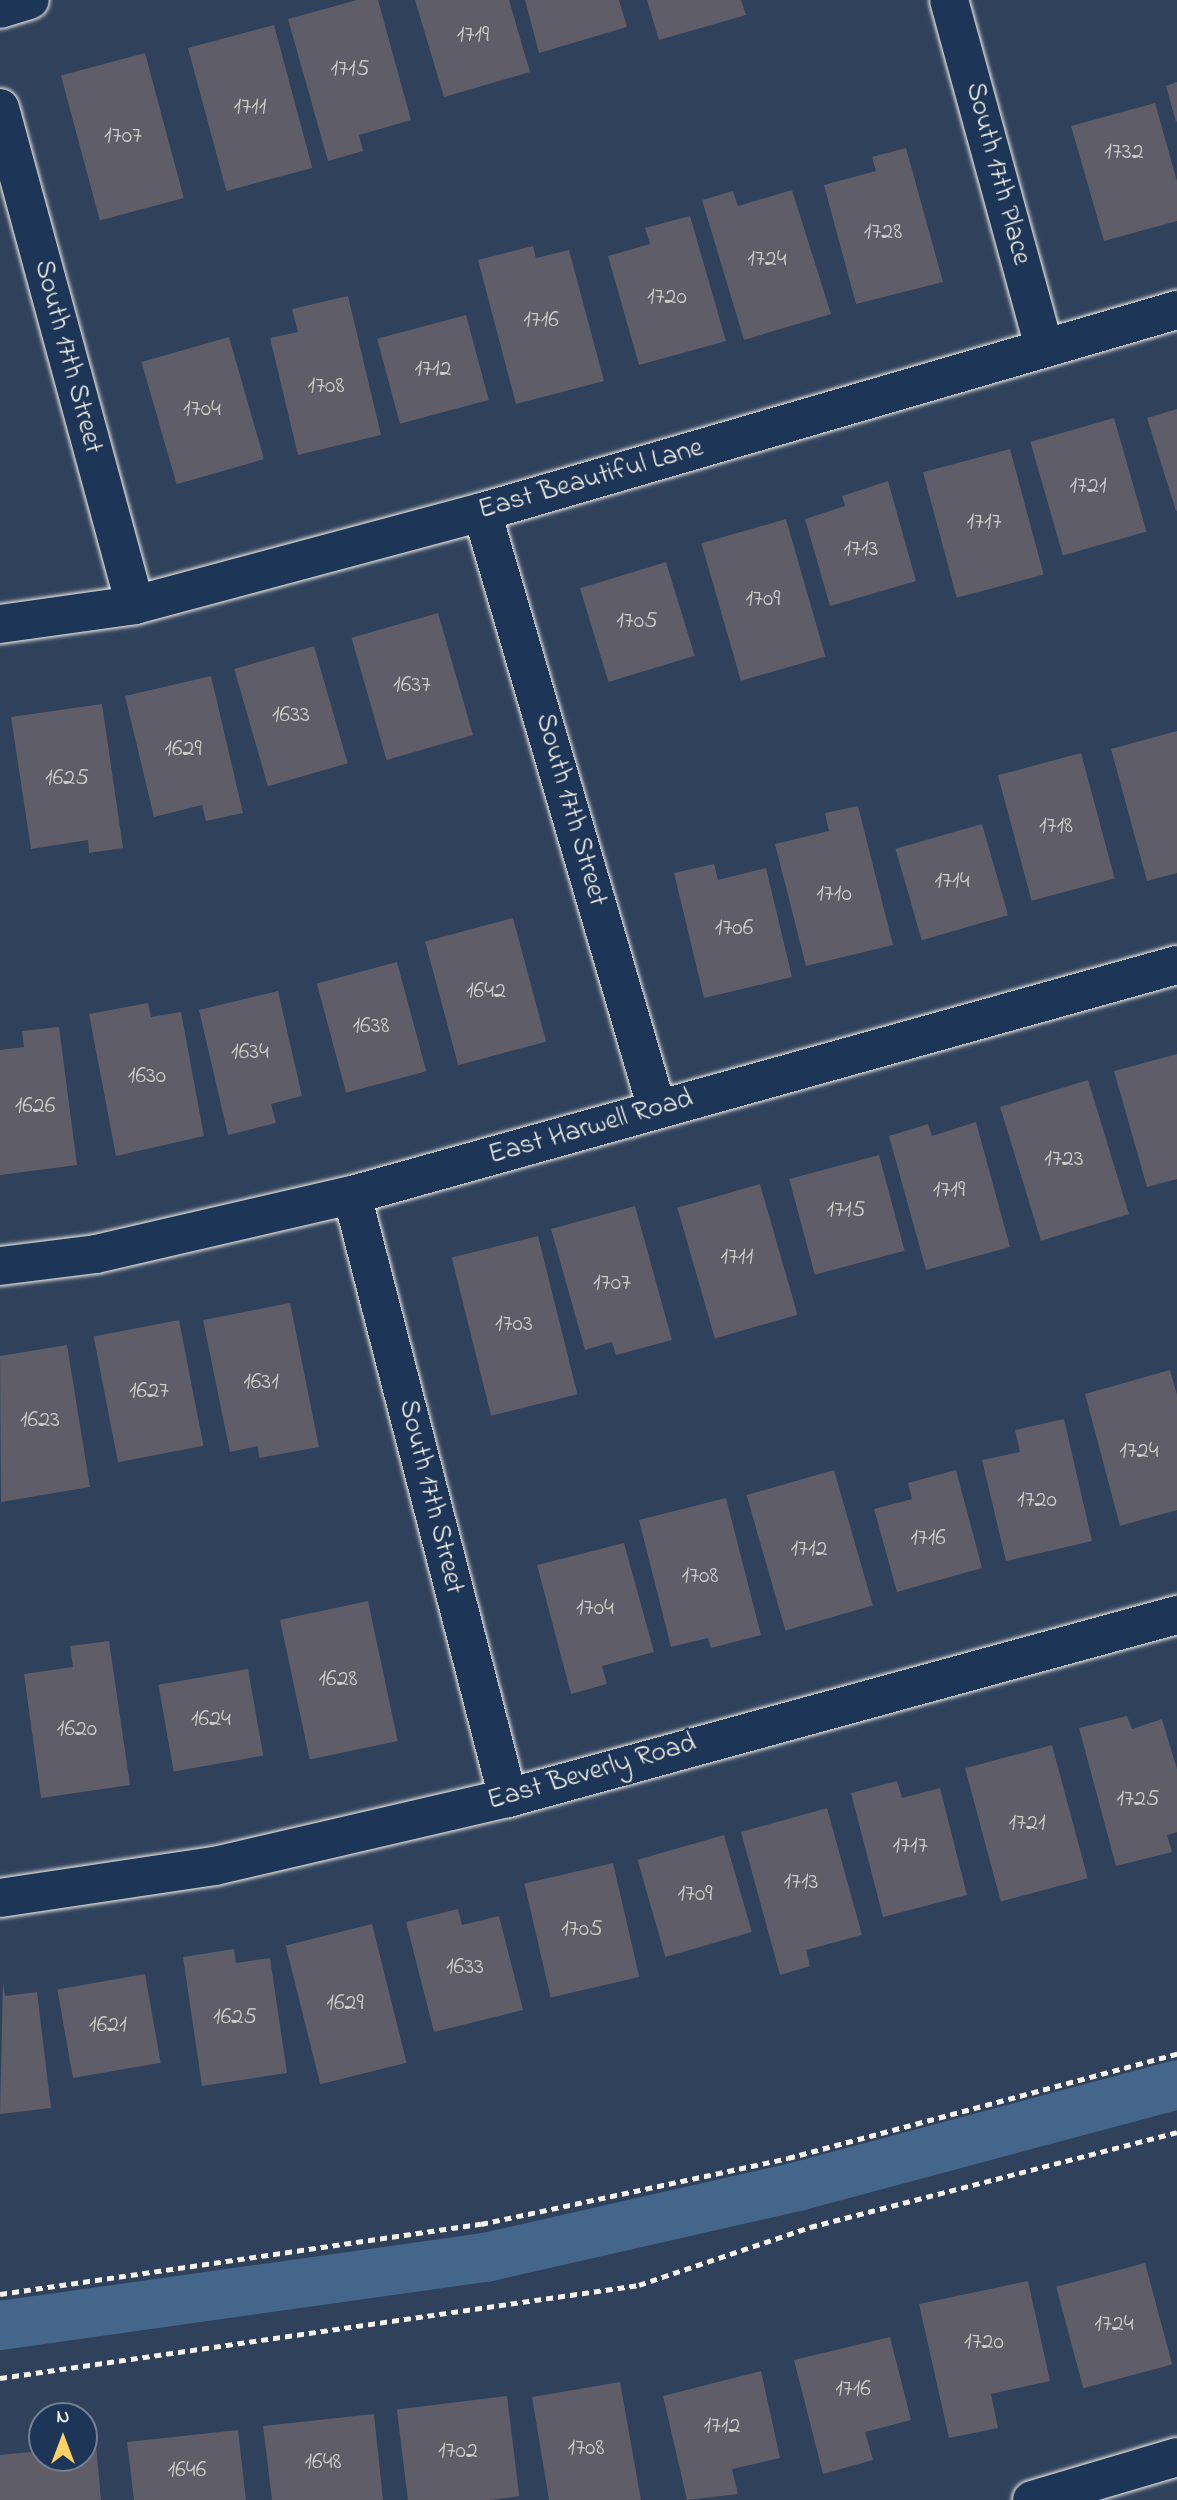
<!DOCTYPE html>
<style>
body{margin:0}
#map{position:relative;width:1177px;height:2500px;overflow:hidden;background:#30415c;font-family:"Indie Flower",sans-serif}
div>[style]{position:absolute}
.canal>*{height:49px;margin:-24.5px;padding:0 24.5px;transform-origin:24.5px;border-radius:24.5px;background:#43668a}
.building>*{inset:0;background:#5e5d68;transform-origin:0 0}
.path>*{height:4.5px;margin-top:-2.25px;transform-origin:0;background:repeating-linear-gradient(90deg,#f4f1e8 0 7px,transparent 0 12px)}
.roads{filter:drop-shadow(0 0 2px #f4f1e8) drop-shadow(0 0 2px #f4f1e8)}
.minor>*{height:38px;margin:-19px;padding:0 19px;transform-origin:19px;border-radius:19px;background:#1d3557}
span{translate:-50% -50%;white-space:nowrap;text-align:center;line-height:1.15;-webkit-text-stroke:5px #1d3557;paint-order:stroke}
.number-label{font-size:24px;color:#ceccc8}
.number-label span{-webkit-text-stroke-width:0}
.street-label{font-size:28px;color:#f4f1e8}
.north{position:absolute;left:28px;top:2402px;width:70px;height:70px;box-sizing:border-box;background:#1d3557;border:2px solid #738091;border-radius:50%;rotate:0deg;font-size:19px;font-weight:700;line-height:28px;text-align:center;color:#f4f1e8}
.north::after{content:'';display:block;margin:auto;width:24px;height:32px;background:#ffd166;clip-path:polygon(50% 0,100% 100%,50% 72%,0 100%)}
</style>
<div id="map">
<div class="canal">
<div style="left:0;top:2325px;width:490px;rotate:-8deg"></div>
<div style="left:485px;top:2257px;width:320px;rotate:-12.8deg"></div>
<div style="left:797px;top:2186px;width:393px;rotate:-15deg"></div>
</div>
<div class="building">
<div style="clip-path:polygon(357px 0,378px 0,411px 120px,359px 135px,363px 151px,328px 161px,288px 19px)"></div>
<div style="clip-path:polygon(415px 0,509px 0,530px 72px,444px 97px)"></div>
<div style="clip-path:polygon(525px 0,619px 0,627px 27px,539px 53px)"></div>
<div style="clip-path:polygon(647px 0,741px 0,746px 15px,659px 40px)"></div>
<div style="left:274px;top:25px;width:148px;height:89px;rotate:75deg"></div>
<div style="left:145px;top:53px;width:150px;height:87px;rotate:75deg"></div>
<div style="clip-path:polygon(1177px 82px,1177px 121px,1176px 122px,1166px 86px)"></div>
<div style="clip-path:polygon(1155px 103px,1177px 181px,1177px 221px,1104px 241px,1071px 126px)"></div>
<div style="clip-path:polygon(906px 148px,943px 282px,856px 304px,824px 185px,876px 171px,872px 157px)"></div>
<div style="clip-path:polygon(792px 190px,831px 314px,744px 340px,702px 200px,733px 191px,738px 206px)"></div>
<div style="clip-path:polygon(690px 216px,726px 341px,639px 365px,608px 256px,650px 244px,645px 228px)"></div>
<div style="clip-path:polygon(533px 246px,536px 258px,569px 250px,604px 381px,516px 404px,478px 260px)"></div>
<div style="clip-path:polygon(348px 296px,381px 435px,298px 455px,270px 338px,298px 332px,292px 309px)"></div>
<div style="left:466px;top:315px;width:88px;height:92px;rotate:75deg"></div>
<div style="left:229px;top:337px;width:127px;height:91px;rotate:74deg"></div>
<div style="clip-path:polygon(1177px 409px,1177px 511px,1176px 511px,1147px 418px)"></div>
<div style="left:1114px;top:418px;width:118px;height:87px;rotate:74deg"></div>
<div style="left:1010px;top:449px;width:130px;height:90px;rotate:75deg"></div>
<div style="clip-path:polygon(888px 481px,916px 581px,830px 606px,805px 519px,845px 506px,842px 496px)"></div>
<div style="left:786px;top:519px;width:143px;height:88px;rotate:74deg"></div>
<div style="left:666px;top:562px;width:98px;height:90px;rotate:73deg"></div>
<div style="left:438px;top:613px;width:127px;height:90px;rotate:74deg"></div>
<div style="left:314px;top:646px;width:122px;height:83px;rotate:74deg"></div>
<div style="clip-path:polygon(211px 676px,243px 813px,206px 821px,202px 805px,154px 817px,125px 696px)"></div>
<div style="clip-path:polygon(102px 704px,123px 848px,89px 853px,88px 840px,31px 849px,11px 717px)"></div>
<div style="clip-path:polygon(1177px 731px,1177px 873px,1147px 881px,1111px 749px)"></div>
<div style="left:1081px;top:753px;width:130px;height:86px;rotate:75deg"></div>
<div style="clip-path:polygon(858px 806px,893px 945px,806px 966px,775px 844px,829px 831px,825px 813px)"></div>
<div style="left:982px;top:824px;width:95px;height:90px;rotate:74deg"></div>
<div style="clip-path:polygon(714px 864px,718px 880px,766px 868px,792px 977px,704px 998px,674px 873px)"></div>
<div style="left:513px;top:918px;width:128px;height:91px;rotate:75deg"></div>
<div style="left:397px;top:962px;width:113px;height:83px;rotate:75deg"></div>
<div style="clip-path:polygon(278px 991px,302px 1096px,271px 1104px,276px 1123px,228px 1135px,199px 1010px)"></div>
<div style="clip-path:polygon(148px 1003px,151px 1017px,181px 1012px,204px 1136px,116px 1156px,89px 1014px)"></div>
<div style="clip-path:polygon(59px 1027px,77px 1165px,0 1175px,0 1050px,24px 1047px,22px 1031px)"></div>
<div style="clip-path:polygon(1177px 1054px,1177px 1179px,1147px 1187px,1114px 1071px)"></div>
<div style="left:1088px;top:1080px;width:140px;height:92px;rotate:73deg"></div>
<div style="clip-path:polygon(976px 1122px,1010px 1247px,926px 1270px,889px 1136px,928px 1124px,932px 1136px)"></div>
<div style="left:879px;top:1155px;width:99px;height:93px;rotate:75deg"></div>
<div style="left:760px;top:1184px;width:136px;height:86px;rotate:74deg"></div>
<div style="clip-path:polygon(635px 1206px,672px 1340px,616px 1355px,612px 1342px,585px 1350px,551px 1229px)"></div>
<div style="left:538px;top:1236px;width:163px;height:89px;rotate:76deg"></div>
<div style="clip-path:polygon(290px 1303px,319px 1447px,259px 1458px,258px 1446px,230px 1452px,203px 1320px)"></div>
<div style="left:179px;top:1320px;width:128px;height:87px;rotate:79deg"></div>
<div style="clip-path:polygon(67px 1345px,90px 1487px,1px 1502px,0 1356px)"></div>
<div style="clip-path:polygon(1170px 1370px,1177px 1395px,1177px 1510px,1120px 1526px,1085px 1394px)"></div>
<div style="clip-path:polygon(1064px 1419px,1092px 1541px,1006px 1561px,982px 1460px,1020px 1452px,1015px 1430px)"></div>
<div style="left:834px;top:1470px;width:141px;height:91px;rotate:74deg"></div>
<div style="clip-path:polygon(956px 1470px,982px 1568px,897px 1592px,874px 1509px,912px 1499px,908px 1483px)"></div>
<div style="clip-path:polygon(726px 1498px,761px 1635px,711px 1648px,708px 1638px,671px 1647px,639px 1520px)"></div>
<div style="clip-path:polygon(624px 1543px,654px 1652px,602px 1666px,607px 1684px,571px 1694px,537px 1565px)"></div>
<div style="left:368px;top:1601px;width:143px;height:90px;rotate:78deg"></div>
<div style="clip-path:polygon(109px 1641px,130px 1785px,41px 1798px,24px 1674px,73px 1667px,70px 1646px)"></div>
<div style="left:248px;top:1669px;width:88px;height:91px;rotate:80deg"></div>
<div style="clip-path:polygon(1127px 1716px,1132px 1729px,1162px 1719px,1177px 1769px,1177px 1832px,1167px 1835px,1172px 1852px,1116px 1866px,1079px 1728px)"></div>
<div style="left:1052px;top:1745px;width:138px;height:90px;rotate:75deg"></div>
<div style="clip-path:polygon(897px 1781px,902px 1798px,940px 1788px,967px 1895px,883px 1917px,851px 1793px)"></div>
<div style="clip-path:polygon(827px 1808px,862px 1935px,806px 1950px,810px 1966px,780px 1975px,741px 1832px)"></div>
<div style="left:724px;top:1835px;width:101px;height:90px;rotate:74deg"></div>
<div style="left:613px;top:1863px;width:117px;height:91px;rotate:77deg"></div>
<div style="clip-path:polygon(458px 1909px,462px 1925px,499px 1916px,523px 2010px,434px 2032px,406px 1922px)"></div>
<div style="left:372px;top:1924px;width:143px;height:89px;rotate:76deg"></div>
<div style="clip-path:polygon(234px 1949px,236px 1963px,270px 1958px,287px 2073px,202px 2086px,183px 1957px)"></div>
<div style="left:145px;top:1974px;width:90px;height:89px;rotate:80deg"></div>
<div style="clip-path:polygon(3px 1982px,5px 1996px,37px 1992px,51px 2108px,0 2114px)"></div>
<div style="left:1145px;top:2263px;width:105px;height:92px;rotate:75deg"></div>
<div style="clip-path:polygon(1028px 2281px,1050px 2381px,991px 2394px,998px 2428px,949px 2438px,919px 2304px)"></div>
<div style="clip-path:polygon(890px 2337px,911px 2420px,865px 2432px,873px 2460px,823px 2474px,794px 2360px)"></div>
<div style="clip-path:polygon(761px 2371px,780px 2458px,732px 2469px,738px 2494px,687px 2500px,663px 2396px)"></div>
<div style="clip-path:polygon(620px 2382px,641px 2500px,549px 2500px,532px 2397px)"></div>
<div style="left:507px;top:2396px;width:101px;height:111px;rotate:83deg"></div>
<div style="clip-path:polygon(374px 2414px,383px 2500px,272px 2500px,263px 2426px)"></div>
<div style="clip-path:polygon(238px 2430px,246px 2500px,134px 2500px,127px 2442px)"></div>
<div style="clip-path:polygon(96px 2445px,101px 2500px,0 2500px,0 2455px,42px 2451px,42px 2458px,84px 2458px,84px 2446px)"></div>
</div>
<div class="path">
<div style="left:0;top:2294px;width:486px;rotate:-8.3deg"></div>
<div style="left:481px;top:2224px;width:314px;rotate:-12.1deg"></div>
<div style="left:788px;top:2158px;width:403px;rotate:-15deg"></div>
<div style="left:0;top:2378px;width:646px;rotate:-8.28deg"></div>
<div style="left:639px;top:2285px;width:181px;rotate:-18.7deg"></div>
<div style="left:810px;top:2227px;width:379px;rotate:-14.5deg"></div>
</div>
<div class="roads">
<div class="minor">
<div style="left:949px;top:0;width:361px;rotate:74.7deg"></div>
<div style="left:0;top:9px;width:31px;rotate:-17deg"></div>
<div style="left:0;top:108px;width:515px;rotate:74.8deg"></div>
<div style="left:482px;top:512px;width:622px;rotate:73.66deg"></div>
<div style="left:0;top:624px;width:136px;rotate:-8deg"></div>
<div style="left:135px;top:605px;width:359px;rotate:-15deg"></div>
<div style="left:482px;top:512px;width:724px;rotate:-16.21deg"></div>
<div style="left:352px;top:1195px;width:623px;rotate:75.5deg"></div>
<div style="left:0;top:1266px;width:97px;rotate:-7.1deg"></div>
<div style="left:96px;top:1254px;width:263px;rotate:-13deg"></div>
<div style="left:352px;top:1195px;width:856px;rotate:-15.58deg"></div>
<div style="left:0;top:1898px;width:217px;rotate:-8.5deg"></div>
<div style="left:215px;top:1866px;width:301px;rotate:-13.1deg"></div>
<div style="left:508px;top:1798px;width:694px;rotate:-15.3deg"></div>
<div style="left:1032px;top:2500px;width:151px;rotate:-16.5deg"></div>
</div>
</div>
<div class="number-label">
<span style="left:473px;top:36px">1719</span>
<span style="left:350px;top:70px">1715</span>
<span style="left:250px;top:108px">1711</span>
<span style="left:123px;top:137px">1707</span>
<span style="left:1124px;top:153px">1732</span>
<span style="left:883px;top:233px">1728</span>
<span style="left:767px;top:260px">1724</span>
<span style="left:667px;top:298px">1720</span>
<span style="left:541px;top:321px">1716</span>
<span style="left:433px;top:370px">1712</span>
<span style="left:326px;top:387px">1708</span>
<span style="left:202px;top:410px">1704</span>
<span style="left:1088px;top:487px">1721</span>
<span style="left:984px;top:523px">1717</span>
<span style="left:861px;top:550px">1713</span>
<span style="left:763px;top:600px">1709</span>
<span style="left:637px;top:622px">1705</span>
<span style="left:412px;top:686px">1637</span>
<span style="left:291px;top:716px">1633</span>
<span style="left:183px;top:750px">1629</span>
<span style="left:67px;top:779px">1625</span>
<span style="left:1056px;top:827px">1718</span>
<span style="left:952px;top:882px">1714</span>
<span style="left:834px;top:895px">1710</span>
<span style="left:734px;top:929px">1706</span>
<span style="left:486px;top:992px">1642</span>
<span style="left:371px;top:1027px">1638</span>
<span style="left:250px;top:1053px">1634</span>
<span style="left:147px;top:1077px">1630</span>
<span style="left:35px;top:1107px">1626</span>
<span style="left:1064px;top:1160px">1723</span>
<span style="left:949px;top:1191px">1719</span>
<span style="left:846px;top:1211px">1715</span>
<span style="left:737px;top:1258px">1711</span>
<span style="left:612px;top:1284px">1707</span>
<span style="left:514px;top:1325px">1703</span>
<span style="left:261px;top:1383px">1631</span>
<span style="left:149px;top:1392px">1627</span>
<span style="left:40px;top:1421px">1623</span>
<span style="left:1139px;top:1452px">1724</span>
<span style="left:1037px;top:1501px">1720</span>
<span style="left:928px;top:1539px">1716</span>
<span style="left:809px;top:1550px">1712</span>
<span style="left:700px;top:1577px">1708</span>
<span style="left:595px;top:1609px">1704</span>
<span style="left:338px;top:1680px">1628</span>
<span style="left:211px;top:1720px">1624</span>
<span style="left:77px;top:1730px">1620</span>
<span style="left:1138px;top:1800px">1725</span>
<span style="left:1027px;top:1824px">1721</span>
<span style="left:910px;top:1847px">1717</span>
<span style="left:801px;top:1883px">1713</span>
<span style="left:695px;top:1895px">1709</span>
<span style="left:582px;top:1930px">1705</span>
<span style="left:465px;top:1968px">1633</span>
<span style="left:345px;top:2004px">1629</span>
<span style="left:235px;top:2018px">1625</span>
<span style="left:108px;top:2026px">1621</span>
<span style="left:1114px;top:2325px">1724</span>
<span style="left:984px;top:2343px">1720</span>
<span style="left:853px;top:2390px">1716</span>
<span style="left:722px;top:2427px">1712</span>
<span style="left:586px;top:2449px">1708</span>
<span style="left:458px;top:2452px">1702</span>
<span style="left:323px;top:2463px">1648</span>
<span style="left:187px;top:2471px">1646</span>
</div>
<div class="street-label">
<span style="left:997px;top:174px;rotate:75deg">South 17th Place</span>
<span style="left:67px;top:357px;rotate:75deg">South 17th Street</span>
<span style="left:591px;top:480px;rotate:-16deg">East Beautiful Lane</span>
<span style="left:570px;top:810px;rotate:74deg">South 17th Street</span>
<span style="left:591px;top:1128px;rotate:-16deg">East Harwell Road</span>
<span style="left:430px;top:1497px;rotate:76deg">South 17th Street</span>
<span style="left:592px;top:1773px;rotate:-16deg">East Beverly Road</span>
</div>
<div class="north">N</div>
</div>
